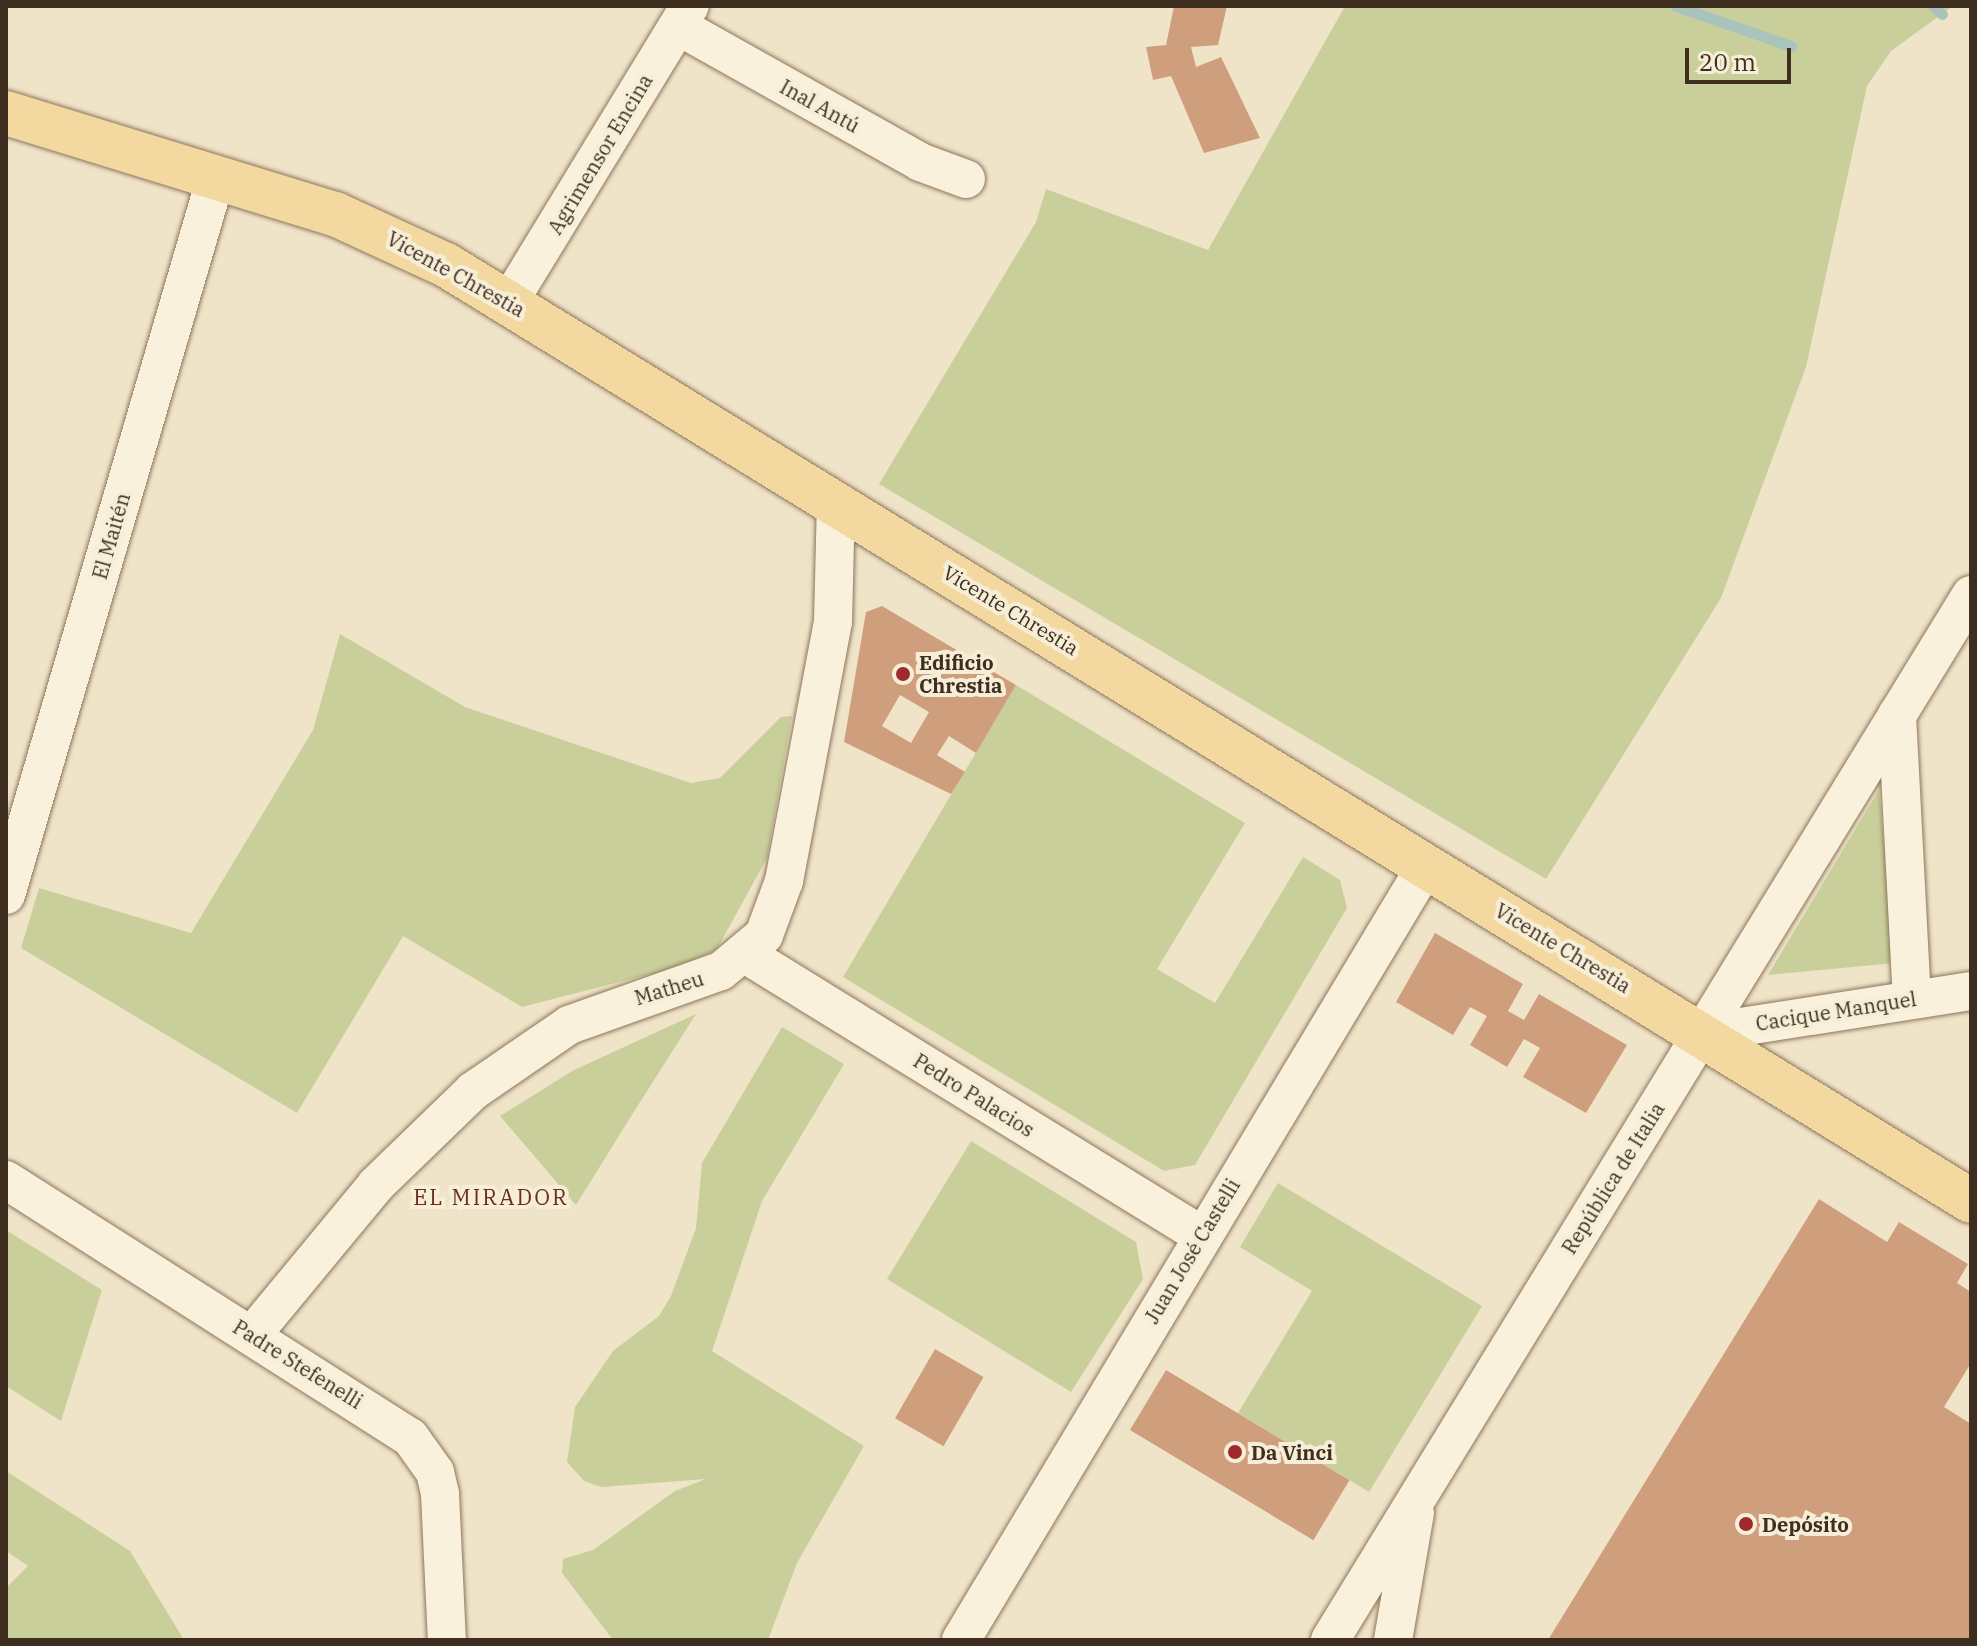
<!DOCTYPE html>
<meta charset="utf-8">
<style>
body{margin:0}
#map{position:relative;width:1977px;height:1646px;overflow:hidden;background:#f0e4c8;font-family:"IBM Plex Serif",serif}
div>[style]{position:absolute}
.green>*{inset:0;background:#c9cf9b}
.stream>*{height:11px;margin:-5.5px;padding:0 5.5px;transform-origin:5.5px;border-radius:5.5px;background:#a9c4bc}
.building>*{inset:0;background:#cf9f7d;transform-origin:0 0}
.roads{filter:drop-shadow(0 0 2px #8d765c) drop-shadow(0 0 2px #8d765c)}
.minor>*{height:38px;margin:-19px;padding:0 19px;transform-origin:19px;border-radius:19px;background:#faf1dc}
.major>*{height:44px;margin:-22px;padding:0 22px;transform-origin:22px;border-radius:22px;background:#f3d9a0}
.dots>*{width:22px;height:22px;translate:-50% -50%;box-sizing:border-box;border:4px solid #f7eed8;border-radius:50%}
span{translate:-50% -50%;white-space:nowrap;text-align:center;line-height:1.15;-webkit-text-stroke:8px #f7eed8;paint-order:stroke}
.street-label{font-size:20px;color:#3d2e20}
.poi-label{font-size:20px;color:#3d2e20;font-weight:700}
.left{translate:0 -50%;text-align:left}
.neighbourhood-label{font-size:22px;color:#6b2e1e;letter-spacing:2px}
.frame{position:absolute;inset:0;border:8px solid #3d2e20;pointer-events:none}
.scale{position:absolute;left:1685px;top:48px;width:106px;height:36px;box-sizing:border-box;border:4px solid #3d2e20;border-top:0;padding-left:10px;font-size:24px;line-height:28px;white-space:nowrap;color:#3d2e20;-webkit-text-stroke:6px #f7eed8;paint-order:stroke}
</style>
<div id="map">
<div class="green">
<div style="clip-path:polygon(1345px 6px,1953px 6px,1891px 51px,1867px 86px,1806px 367px,1721px 598px,1546px 879px,879px 484px,1036px 222px,1046px 189px,1208px 250px)"></div>
<div style="clip-path:polygon(340px 634px,465px 707px,691px 783px,720px 778px,781px 717px,792px 716px,767px 858px,717px 949px,682px 966px,522px 1007px,403px 936px,297px 1113px,21px 948px,39px 888px,191px 933px,313px 730px)"></div>
<div style="clip-path:polygon(1016px 685px,1245px 823px,1157px 969px,1215px 1003px,1303px 857px,1340px 880px,1347px 908px,1195px 1165px,1164px 1171px,843px 977px)"></div>
<div style="clip-path:polygon(1879px 790px,1895px 963px,1768px 975px)"></div>
<div style="clip-path:polygon(696px 1014px,630px 1118px,576px 1205px,500px 1116px,574px 1070px)"></div>
<div style="clip-path:polygon(782px 1027px,844px 1064px,762px 1201px,712px 1351px,864px 1446px,797px 1563px,768px 1640px,613px 1640px,562px 1573px,563px 1559px,593px 1550px,675px 1491px,706px 1479px,601px 1487px,584px 1481px,567px 1462px,575px 1407px,613px 1351px,659px 1316px,671px 1296px,696px 1228px,702px 1163px)"></div>
<div style="clip-path:polygon(971px 1141px,1136px 1242px,1143px 1279px,1071px 1392px,887px 1279px)"></div>
<div style="clip-path:polygon(1278px 1183px,1482px 1306px,1369px 1492px,1238px 1413px,1312px 1291px,1240px 1247px)"></div>
<div style="clip-path:polygon(6px 1230px,102px 1290px,61px 1421px,6px 1386px)"></div>
<div style="clip-path:polygon(6px 1471px,130px 1551px,184px 1640px,6px 1640px,6px 1588px,28px 1566px,6px 1551px)"></div>
</div>
<div class="stream">
<div style="left:1676px;top:6px;width:122px;rotate:19.2deg"></div>
<div style="left:1933px;top:6px;width:12px;rotate:42deg"></div>
</div>
<div class="building">
<div style="clip-path:polygon(1174px 6px,1227px 6px,1218px 45px,1191px 47px,1196px 67px,1221px 57px,1260px 138px,1204px 153px,1171px 76px,1153px 80px,1146px 47px,1166px 45px)"></div>
<div style="clip-path:polygon(evenodd,882px 606px,1016px 685px,976px 753px,949px 736px,937px 755px,965px 772px,951px 794px,844px 742px,866px 612px,882px 606px,900px 695px,929px 712px,911px 743px,882px 726px,900px 695px)"></div>
<div style="clip-path:polygon(1435px 933px,1523px 984px,1508px 1011px,1524px 1020px,1539px 994px,1627px 1045px,1586px 1113px,1523px 1077px,1540px 1048px,1524px 1039px,1507px 1067px,1470px 1045px,1487px 1016px,1470px 1007px,1453px 1035px,1396px 1002px)"></div>
<div style="clip-path:polygon(1819px 1199px,1887px 1242px,1899px 1222px,1968px 1264px,1957px 1283px,1971px 1292px,1971px 1363px,1944px 1407px,1971px 1424px,1971px 1640px,1548px 1640px)"></div>
<div style="left:935px;top:1349px;width:56px;height:80px;rotate:30deg"></div>
<div style="left:1166px;top:1370px;width:214px;height:70px;rotate:31deg"></div>
</div>
<div class="roads">
<div class="minor">
<div style="left:678px;top:26px;width:278px;rotate:29.3deg"></div>
<div style="left:920px;top:162px;width:49px;rotate:20.3deg"></div>
<div style="left:509px;top:302px;width:347px;rotate:-58.6deg"></div>
<div style="left:1897px;top:715px;width:282px;rotate:87deg"></div>
<div style="left:6px;top:895px;width:748px;rotate:-73.7deg"></div>
<div style="left:747px;top:955px;width:533px;rotate:31.66deg"></div>
<div style="left:1702px;top:1033px;width:272px;rotate:-8.9deg"></div>
<div style="left:6px;top:1180px;width:479px;rotate:32.5deg"></div>
<div style="left:410px;top:1437px;width:43px;rotate:54.5deg"></div>
<div style="left:435px;top:1472px;width:23px;rotate:77deg"></div>
<div style="left:440px;top:1494px;width:146px;rotate:87.3deg"></div>
<div style="left:252px;top:1335px;width:195px;rotate:-50.4deg"></div>
<div style="left:376px;top:1185px;width:135px;rotate:-44.1deg"></div>
<div style="left:473px;top:1091px;width:116px;rotate:-34.5deg"></div>
<div style="left:569px;top:1025px;width:161px;rotate:-19.6deg"></div>
<div style="left:721px;top:971px;width:56px;rotate:-39.9deg"></div>
<div style="left:764px;top:935px;width:58px;rotate:-69.7deg"></div>
<div style="left:784px;top:881px;width:264px;rotate:-79.3deg"></div>
<div style="left:833px;top:622px;width:119px;rotate:-88.6deg"></div>
<div style="left:961px;top:1640px;width:905px;rotate:-59.01deg"></div>
<div style="left:1330px;top:1640px;width:1226px;rotate:-58.48deg"></div>
<div style="left:1393px;top:1640px;width:129px;rotate:-80.2deg"></div>
</div>
<div class="major">
<div style="left:6px;top:113px;width:344px;rotate:17.1deg"></div>
<div style="left:335px;top:214px;width:122px;rotate:24.7deg"></div>
<div style="left:446px;top:265px;width:1789px;rotate:31.54deg"></div>
</div>
</div>
<div class="dots">
<div style="left:903px;top:674px;background:#9e2a2b"></div>
<div style="left:1235px;top:1452px;background:#9e2a2b"></div>
<div style="left:1746px;top:1524px;background:#9e2a2b"></div>
</div>
<div class="street-label">
<span style="left:820px;top:106px;rotate:29deg">Inal Antú</span>
<span style="left:600px;top:154px;rotate:-59deg">Agrimensor Encina</span>
<span style="left:456px;top:274px;rotate:29deg">Vicente Chrestia</span>
<span style="left:111px;top:536px;rotate:-74deg">El Maitén</span>
<span style="left:1011px;top:610px;rotate:31deg">Vicente Chrestia</span>
<span style="left:1563px;top:948px;rotate:31deg">Vicente Chrestia</span>
<span style="left:669px;top:988px;rotate:-17deg">Matheu</span>
<span style="left:1836px;top:1011px;rotate:-9deg">Cacique Manquel</span>
<span style="left:974px;top:1095px;rotate:32deg">Pedro Palacios</span>
<span style="left:1613px;top:1178px;rotate:-58deg">República de Italia</span>
<span style="left:1192px;top:1251px;rotate:-59deg">Juan José Castelli</span>
<span style="left:298px;top:1364px;rotate:32deg">Padre Stefenelli</span>
</div>
<div class="poi-label">
<span class="left" style="left:919px;top:674px">Edificio<br>Chrestia</span>
<span class="left" style="left:1251px;top:1452px">Da Vinci</span>
<span class="left" style="left:1762px;top:1524px">Depósito</span>
</div>
<div class="neighbourhood-label">
<span style="left:491px;top:1197px">EL MIRADOR</span>
</div>
<div class="frame"></div>
<div class="scale">20 m</div>
</div>
